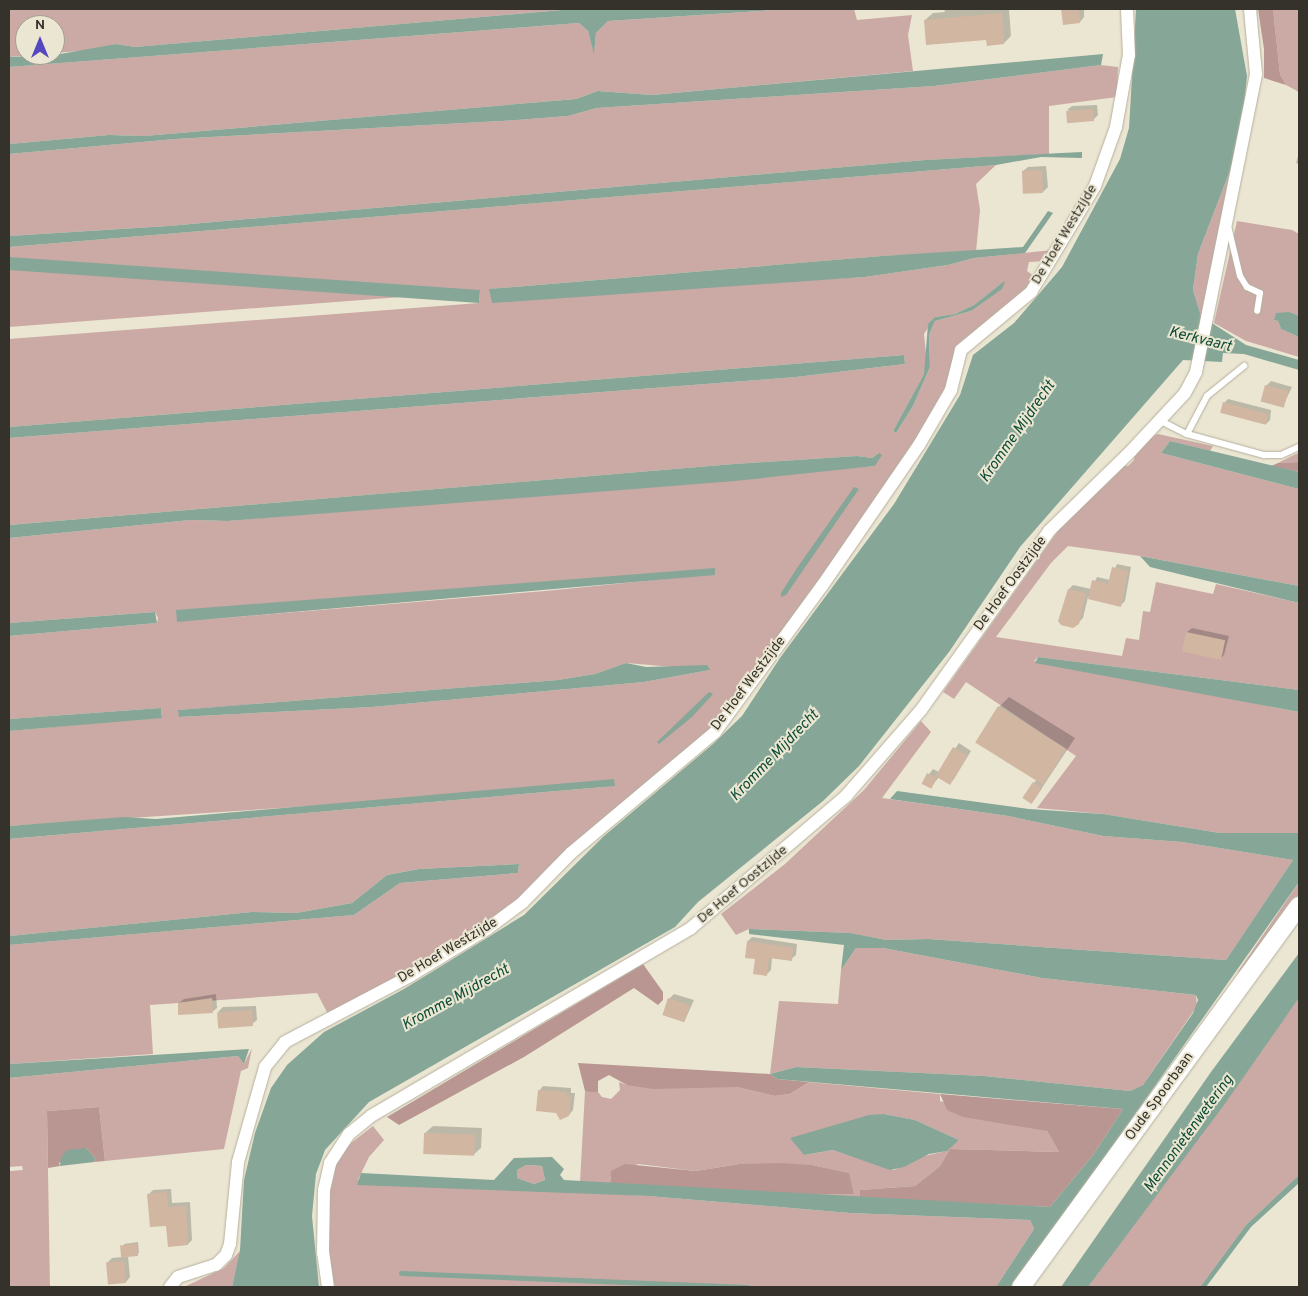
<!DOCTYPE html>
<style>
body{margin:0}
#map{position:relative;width:1308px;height:1296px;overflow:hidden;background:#ebe6d2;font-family:Overpass,sans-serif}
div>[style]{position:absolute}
.green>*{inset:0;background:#cbaaa6}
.forest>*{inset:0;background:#b99692}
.water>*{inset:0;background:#86a697;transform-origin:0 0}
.shadow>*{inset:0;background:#0003}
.stream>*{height:4.5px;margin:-2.25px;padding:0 2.25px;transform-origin:2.25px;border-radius:2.25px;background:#86a697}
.building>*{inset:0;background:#d1b6a1;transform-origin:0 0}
.roads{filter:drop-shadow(0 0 1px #b5b09e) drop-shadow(0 0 1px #b5b09e)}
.lane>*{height:6px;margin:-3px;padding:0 3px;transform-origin:3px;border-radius:3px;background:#fff}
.street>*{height:12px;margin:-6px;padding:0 6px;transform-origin:6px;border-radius:6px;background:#fff}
.secondary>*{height:18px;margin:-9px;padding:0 9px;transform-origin:9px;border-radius:9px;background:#fff}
span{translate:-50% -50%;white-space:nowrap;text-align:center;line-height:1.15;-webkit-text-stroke:4px #ebe6d2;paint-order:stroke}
.street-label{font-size:14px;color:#34322b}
.water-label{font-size:15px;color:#0c4b35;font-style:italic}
.frame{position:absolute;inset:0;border:10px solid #34322b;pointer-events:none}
.north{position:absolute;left:15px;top:15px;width:50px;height:50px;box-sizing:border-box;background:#ebe6d2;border:1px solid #a29e8f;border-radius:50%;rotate:0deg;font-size:14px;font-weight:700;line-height:20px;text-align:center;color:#34322b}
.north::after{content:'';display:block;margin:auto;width:18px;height:22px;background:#5547be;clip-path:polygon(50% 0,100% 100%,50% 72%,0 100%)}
</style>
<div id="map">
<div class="green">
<div style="clip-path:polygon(9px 9px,573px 9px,135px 47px,116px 44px,93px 50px,55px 53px,55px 25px,25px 25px,25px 55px,33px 55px,9px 57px)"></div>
<div style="clip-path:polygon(789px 9px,854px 9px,857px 20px,912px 15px,908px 35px,913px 71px,652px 95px,598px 91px,576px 99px,144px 136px,109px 135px,9px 144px,9px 67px,579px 23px,588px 31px,594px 52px,596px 33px,608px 21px)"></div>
<div style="clip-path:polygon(1273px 9px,1299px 9px,1299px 92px,1286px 85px,1280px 74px)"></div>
<div style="clip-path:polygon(1101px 65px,1118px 67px,1117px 97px,1049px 106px,1049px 154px,925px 160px,168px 226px,9px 236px,9px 154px,175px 139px,517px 120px,568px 116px,597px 108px,934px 86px)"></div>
<div style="clip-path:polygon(1234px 160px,1210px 285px,1201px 316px,1193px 290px,1198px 254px)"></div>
<div style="clip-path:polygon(evenodd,996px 165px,976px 184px,980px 210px,976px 252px,882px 256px,490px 289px,744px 284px,865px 277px,948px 265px,974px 258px,1053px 250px,1046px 261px,1029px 262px,1027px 271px,1034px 276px,1029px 286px,957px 345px,943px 394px,903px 464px,720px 724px,521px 904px,416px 968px,328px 1014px,317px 993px,150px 1005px,153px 1054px,9px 1064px,9px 945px,354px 915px,400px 883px,518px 873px,519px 864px,419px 869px,387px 875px,352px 903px,296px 913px,252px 912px,9px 936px,9px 839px,615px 786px,9px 826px,9px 731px,162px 717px,161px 708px,9px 719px,9px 636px,157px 623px,158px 618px,155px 612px,9px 623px,9px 538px,191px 520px,228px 521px,875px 466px,879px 453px,872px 458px,857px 456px,734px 464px,9px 525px,9px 438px,796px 377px,905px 364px,904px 355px,9px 427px,9px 339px,479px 303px,480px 291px,9px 327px,9px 247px,996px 165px,1003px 282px,971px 311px,935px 321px,929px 335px,930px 367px,913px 406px,896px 433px,893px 431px,924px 374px,927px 363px,924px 334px,935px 317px,955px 314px,974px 305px,1003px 282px,996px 165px,715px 574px,545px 591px,177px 622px,715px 574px,996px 165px,626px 663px,710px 670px,644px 682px,372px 707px,179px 717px,179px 710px,558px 680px,595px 674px,626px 663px)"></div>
<div style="clip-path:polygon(1237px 221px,1292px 230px,1299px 234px,1299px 316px,1290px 312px,1274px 320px,1278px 321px,1281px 329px,1299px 337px,1299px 357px,1246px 341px,1214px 323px)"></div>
<div style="clip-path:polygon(1158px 434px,1213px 446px,1210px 451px,1170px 441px,1161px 453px,1299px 489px,1299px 586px,1140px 556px,1068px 546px,1051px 563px,996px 637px,1122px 656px,1126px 638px,1139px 640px,1143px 611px,1150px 612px,1156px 582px,1213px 594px,1216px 584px,1299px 603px,1299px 690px,1038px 657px,1034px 661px,1299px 712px,1299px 833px,1220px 833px,1103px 814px,1037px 808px,1076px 756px,966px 682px,954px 699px,943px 692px,1065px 521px,1120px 465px,1128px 466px,1134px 460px,1135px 451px,1149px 437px)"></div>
<div style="clip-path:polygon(1299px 453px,1299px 462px,1278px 463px,1296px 454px)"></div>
<div style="clip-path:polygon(921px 721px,931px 732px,882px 798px,1008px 816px,1103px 836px,1182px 842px,1293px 860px,1226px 960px,928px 939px,887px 940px,849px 933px,749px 929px,736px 935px,721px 914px,785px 864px,864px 790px)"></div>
<div style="clip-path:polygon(1299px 882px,1299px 894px,1253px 960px,1237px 973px)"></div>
<div style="clip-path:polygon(856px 948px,883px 948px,1042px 978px,1196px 995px,1197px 1006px,1143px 1085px,1130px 1091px,984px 1076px,796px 1067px,770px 1074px,779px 1001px,838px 1004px,841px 970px)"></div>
<div style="clip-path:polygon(1299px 998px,1299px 1175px,1246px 1225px,1200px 1287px,1088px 1287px)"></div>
<div style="clip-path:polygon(252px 1048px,248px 1068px,241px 1071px,224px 1149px,105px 1161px,99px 1107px,47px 1111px,50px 1287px,9px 1287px,9px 1171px,23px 1170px,22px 1166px,9px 1167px,9px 1078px,238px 1056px,244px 1064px)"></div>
<div style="clip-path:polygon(evenodd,619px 1082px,627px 1085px,737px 1087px,775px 1096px,790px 1094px,809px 1082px,940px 1094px,940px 1101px,1047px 1131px,1059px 1152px,950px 1149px,940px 1166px,915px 1186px,860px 1190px,859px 1198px,801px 1195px,854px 1194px,848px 1173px,812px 1165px,739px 1164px,696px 1171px,638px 1164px,610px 1177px,610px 1184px,580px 1182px,585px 1091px,598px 1092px,602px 1097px,611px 1099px,620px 1090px,619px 1082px,884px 1114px,915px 1120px,959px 1140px,946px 1151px,916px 1158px,894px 1170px,833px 1150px,804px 1155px,856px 1120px,884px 1114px)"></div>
<div style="clip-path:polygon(373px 1126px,384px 1140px,369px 1157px,358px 1180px,648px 1196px,850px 1213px,1030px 1220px,1034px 1229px,996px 1287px,333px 1287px,326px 1217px,330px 1181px,336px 1161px,346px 1147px)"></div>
<div style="clip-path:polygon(526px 1165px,542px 1166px,545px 1180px,534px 1184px,517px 1178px,517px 1170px)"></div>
<div style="clip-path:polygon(240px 1251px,232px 1287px,184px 1287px,224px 1268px)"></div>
</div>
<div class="forest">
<div style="clip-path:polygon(1258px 9px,1273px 9px,1280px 74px,1286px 85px,1264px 78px,1264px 49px)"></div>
<div style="clip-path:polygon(1299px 462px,1299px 472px,1271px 466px,1278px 463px)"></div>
<div style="clip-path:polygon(643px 964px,663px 992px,663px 1000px,658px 1005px,634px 988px,524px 1057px,399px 1125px,387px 1117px)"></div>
<div style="clip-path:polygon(578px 1063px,770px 1074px,777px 1079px,809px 1082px,790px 1094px,775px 1096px,737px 1087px,653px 1089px,627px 1085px,609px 1075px,598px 1081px,598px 1092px,590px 1092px,585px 1091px)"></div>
<div style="clip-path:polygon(940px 1094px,1123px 1109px,1094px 1154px,1050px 1207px,859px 1198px,860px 1190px,915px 1186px,940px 1166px,950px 1149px,1059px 1152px,1047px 1131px,963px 1117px,947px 1110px)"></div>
<div style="clip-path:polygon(99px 1107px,105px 1161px,94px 1162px,95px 1158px,86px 1148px,59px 1163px,60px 1166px,48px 1168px,47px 1111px)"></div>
<div style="clip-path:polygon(779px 1163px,812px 1165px,849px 1173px,854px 1194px,801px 1195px,610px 1184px,611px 1171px,625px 1164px,696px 1171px,739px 1164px)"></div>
</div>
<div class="water">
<div style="clip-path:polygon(573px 9px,789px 9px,608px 21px,596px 33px,594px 54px,588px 31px,579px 23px,9px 67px,9px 57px,55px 55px,116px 44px,135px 47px)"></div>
<div style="clip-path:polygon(1136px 9px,1235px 9px,1247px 76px,1243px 117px,1234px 160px,1198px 254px,1193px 290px,1201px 316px,1246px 345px,1299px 360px,1299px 370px,1244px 354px,1223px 353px,1222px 362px,1183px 360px,1020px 547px,949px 652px,859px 766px,823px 801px,698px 902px,675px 927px,369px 1102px,325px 1150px,316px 1174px,312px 1216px,319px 1287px,232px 1287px,240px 1250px,244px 1180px,255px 1133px,271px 1088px,287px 1065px,324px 1032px,404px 989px,524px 915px,604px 836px,713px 744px,742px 716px,780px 658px,894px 504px,960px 395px,973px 355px,1014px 323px,1062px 267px,1120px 159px,1129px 128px)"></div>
<div style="clip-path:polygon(1103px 54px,1101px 65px,934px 86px,597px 108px,568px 116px,517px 120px,175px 139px,9px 154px,9px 144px,109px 135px,144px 136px,576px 99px,598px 91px,652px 95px)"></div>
<div style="clip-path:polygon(1082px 152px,1082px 158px,1041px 157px,996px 165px,9px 247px,9px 236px,168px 226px,925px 160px)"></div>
<div style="clip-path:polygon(1048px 211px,1053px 213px,1025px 253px,974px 258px,948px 265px,865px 277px,492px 303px,489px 289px,882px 256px,1023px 247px)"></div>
<div style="clip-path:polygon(1003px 282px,1005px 282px,1002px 289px,971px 311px,935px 321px,929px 335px,930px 367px,913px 406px,896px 433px,893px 431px,924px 374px,928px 324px,935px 317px,955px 314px,974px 305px)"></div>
<div style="left:480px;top:290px;width:13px;height:472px;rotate:94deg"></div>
<div style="clip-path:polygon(1290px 312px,1299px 316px,1299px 337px,1281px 329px,1278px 321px,1274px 320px,1276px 313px)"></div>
<div style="clip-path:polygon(904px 355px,905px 364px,796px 377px,9px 438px,9px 427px)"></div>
<div style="clip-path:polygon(1170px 441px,1299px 472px,1299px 489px,1161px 453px)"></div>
<div style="clip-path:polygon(879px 453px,882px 455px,875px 466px,735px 481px,228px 521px,191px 520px,9px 538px,9px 525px,734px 464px,857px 456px,872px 458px)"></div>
<div style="clip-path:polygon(854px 487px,859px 489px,786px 595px,781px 597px,781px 593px,797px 568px)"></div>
<div style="clip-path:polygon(1140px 556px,1299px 586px,1299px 603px,1150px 567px)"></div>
<div style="clip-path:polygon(715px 568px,715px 575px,177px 622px,176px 610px)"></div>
<div style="clip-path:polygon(155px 612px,157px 623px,9px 636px,9px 623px)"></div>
<div style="clip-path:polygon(1038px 657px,1299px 690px,1299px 712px,1035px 663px)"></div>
<div style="clip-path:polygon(626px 663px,646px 667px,707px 665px,710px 670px,644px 682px,372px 707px,179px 717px,178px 710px,558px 680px,595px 674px)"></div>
<div style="clip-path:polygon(709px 692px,713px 694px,692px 717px,659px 744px,657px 742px)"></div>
<div style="clip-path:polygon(161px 708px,162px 718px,9px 731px,9px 719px)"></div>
<div style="clip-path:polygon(614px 779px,615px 786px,9px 839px,9px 826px,124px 817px,156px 819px)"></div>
<div style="clip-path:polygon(evenodd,897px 791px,1029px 809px,1103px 814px,1220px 833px,1299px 833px,1299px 882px,1013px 1287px,996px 1287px,1034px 1229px,1030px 1220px,850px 1213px,648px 1196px,357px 1185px,361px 1173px,494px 1180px,514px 1158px,552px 1157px,564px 1169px,560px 1175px,564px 1180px,1050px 1207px,1094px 1154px,1123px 1109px,777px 1079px,770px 1074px,796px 1067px,984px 1076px,1130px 1091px,1143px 1085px,1193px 1013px,1198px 1000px,1196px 995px,1042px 978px,883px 948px,856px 948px,841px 970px,844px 945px,749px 934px,749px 929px,850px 933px,887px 940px,928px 939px,1226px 960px,1293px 860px,1182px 842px,1103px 836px,1008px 816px,890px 799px,897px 791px,526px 1165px,542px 1166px,545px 1180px,534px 1184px,517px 1178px,517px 1170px,526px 1165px)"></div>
<div style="clip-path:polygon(519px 864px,518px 873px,400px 883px,354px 915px,9px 945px,9px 936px,252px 912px,296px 913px,352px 903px,387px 875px,419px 869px)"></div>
<div style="clip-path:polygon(1299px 953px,1299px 998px,1224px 1105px,1088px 1287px,1061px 1287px,1211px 1072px)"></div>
<div style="clip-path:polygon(249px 1049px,244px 1064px,238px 1056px,9px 1078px,9px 1064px)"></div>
<div style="clip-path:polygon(884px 1114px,915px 1120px,959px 1140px,947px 1151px,929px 1154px,904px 1167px,890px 1170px,833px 1150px,804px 1155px,790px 1138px,869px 1115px)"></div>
<div style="clip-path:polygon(86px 1148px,95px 1158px,94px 1162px,60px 1166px,61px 1157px,67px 1150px)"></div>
<div style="clip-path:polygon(1299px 1175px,1299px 1183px,1251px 1227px,1206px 1287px,1200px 1287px,1246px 1225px)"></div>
</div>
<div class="shadow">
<div style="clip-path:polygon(944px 9px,1009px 9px,1011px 36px,1004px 43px,925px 20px,933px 13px,945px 12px)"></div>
<div style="clip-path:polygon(1063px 9px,1084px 9px,1084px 17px,1080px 22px,1064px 23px)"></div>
<div style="clip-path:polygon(1097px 105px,1098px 115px,1093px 120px,1067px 110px,1072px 106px)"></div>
<div style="clip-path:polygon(1299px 153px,1299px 164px,1296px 163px)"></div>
<div style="clip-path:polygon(1046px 166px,1048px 187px,1043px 192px,1023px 171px,1028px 167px)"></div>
<div style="clip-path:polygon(1271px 381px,1292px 387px,1283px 406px,1266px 386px)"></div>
<div style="clip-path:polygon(1228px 399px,1271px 410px,1270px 420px,1266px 424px,1224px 403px)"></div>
<div style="clip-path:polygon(1117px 564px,1131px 567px,1125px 601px,1121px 605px,1088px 597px,1083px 618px,1078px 623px,1069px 589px,1073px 585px,1091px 589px,1097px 577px,1110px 580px)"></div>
<div style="clip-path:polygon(1192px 628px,1229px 636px,1224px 655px,1219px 660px,1187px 632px)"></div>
<div style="clip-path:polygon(1009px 697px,1075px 738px,1034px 800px,1034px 783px,1037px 779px,999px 707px)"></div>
<div style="clip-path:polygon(959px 743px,971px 751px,954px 779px,950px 783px,939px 777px,931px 787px,923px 782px,933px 769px,939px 772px)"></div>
<div style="clip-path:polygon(752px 937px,797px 944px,796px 955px,791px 959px,772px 957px,771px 970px,767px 974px,748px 941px)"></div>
<div style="clip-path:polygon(216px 994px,217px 1008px,212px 1012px,179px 1003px,184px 999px)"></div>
<div style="clip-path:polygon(674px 994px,694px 1000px,685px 1020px,669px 999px)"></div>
<div style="clip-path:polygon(256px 1006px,257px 1020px,252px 1024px,218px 1012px,223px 1007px)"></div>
<div style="clip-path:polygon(543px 1086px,571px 1088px,571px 1093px,575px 1093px,573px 1110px,569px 1115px,557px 1112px,539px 1091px)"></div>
<div style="clip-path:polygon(433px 1126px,482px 1128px,481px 1148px,473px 1155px,425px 1133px)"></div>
<div style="clip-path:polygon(171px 1189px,172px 1203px,190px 1202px,192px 1240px,188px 1244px,167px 1224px,149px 1194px,153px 1190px)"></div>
<div style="clip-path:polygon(138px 1242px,139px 1253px,128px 1256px,130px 1277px,126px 1282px,107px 1263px,112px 1258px,123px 1257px,124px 1244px)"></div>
</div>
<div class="stream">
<div style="left:401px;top:1273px;width:346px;rotate:2.3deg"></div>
</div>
<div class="building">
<div style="clip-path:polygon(1061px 9px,1079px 9px,1080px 23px,1063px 25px)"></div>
<div style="clip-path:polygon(1002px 13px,1004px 44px,987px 46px,986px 40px,926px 45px,924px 20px)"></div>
<div style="left:1093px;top:109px;width:12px;height:27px;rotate:85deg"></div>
<div style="left:1042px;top:170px;width:23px;height:20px;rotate:88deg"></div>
<div style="left:1265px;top:385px;width:24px;height:17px;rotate:15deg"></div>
<div style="left:1223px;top:402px;width:47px;height:11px;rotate:15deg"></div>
<div style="clip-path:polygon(1112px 567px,1128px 571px,1121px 607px,1088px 599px,1092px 580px,1108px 584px)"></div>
<div style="clip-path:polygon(1068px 589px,1086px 593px,1079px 624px,1073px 628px,1061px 625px,1058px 621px)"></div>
<div style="left:1186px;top:632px;width:40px;height:20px;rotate:12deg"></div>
<div style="left:998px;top:706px;width:80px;height:43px;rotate:32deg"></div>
<div style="left:953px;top:747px;width:17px;height:34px;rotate:31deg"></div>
<div style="left:927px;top:773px;width:11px;height:12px;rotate:27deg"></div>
<div style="left:1033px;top:782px;width:11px;height:19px;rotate:34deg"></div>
<div style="clip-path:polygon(747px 941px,793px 948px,792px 961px,769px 958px,767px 976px,753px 974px,755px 959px,745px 958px)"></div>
<div style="clip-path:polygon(212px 998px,213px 1013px,178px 1015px,178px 1003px)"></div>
<div style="left:668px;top:998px;width:23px;height:18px;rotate:18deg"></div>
<div style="left:252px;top:1010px;width:16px;height:35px;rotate:86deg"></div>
<div style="clip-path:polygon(538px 1090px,567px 1092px,567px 1097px,571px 1097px,569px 1116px,560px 1120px,556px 1113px,536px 1111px)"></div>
<div style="left:424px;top:1133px;width:51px;height:21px;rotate:2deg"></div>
<div style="clip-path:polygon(167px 1192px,168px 1207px,186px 1206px,188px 1245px,168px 1247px,166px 1226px,150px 1227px,147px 1194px)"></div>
<div style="left:137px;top:1244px;width:12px;height:17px;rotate:85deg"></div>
<div style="left:124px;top:1261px;width:22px;height:18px;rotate:85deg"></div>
</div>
<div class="roads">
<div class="lane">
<div style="left:1228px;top:226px;width:51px;rotate:76.5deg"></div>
<div style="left:1240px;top:276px;width:13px;rotate:58deg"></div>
<div style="left:1247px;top:287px;width:14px;rotate:25deg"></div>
<div style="left:1260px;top:293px;width:18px;rotate:99deg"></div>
<div style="left:1159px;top:420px;width:31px;rotate:27deg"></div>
<div style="left:1187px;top:434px;width:80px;rotate:15.3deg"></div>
<div style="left:1264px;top:455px;width:17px"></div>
<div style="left:1281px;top:455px;width:20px;rotate:-24deg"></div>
<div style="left:1187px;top:434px;width:43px;rotate:-62.2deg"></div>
<div style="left:1207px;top:396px;width:48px;rotate:-39deg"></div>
</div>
<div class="street">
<div style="left:170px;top:1287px;width:13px;rotate:-51deg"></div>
<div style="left:178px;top:1277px;width:40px;rotate:-18deg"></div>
<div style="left:216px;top:1265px;width:14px;rotate:-45deg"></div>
<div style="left:226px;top:1255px;width:12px;rotate:-70deg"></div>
<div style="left:230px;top:1244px;width:82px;rotate:-84.4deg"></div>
<div style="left:238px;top:1162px;width:80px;rotate:-74.1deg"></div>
<div style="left:260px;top:1085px;width:19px;rotate:-74deg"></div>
<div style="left:265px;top:1067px;width:32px;rotate:-51deg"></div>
<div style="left:285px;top:1042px;width:141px;rotate:-27.8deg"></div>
<div style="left:410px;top:976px;width:90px;rotate:-31.4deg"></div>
<div style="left:487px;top:929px;width:44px;rotate:-36.6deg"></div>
<div style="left:522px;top:903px;width:70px;rotate:-45.6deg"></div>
<div style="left:571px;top:853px;width:188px;rotate:-40deg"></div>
<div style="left:715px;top:732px;width:181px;rotate:-53.8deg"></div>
<div style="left:822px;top:586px;width:171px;rotate:-55.5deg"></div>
<div style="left:919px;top:445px;width:64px;rotate:-59.8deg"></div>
<div style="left:951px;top:390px;width:41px;rotate:-76deg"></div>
<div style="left:961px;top:350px;width:91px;rotate:-39.6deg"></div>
<div style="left:1031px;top:292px;width:124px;rotate:-58.9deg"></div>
<div style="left:1095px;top:186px;width:63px;rotate:-70.4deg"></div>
<div style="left:1116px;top:127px;width:73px;rotate:-79.8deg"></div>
<div style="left:1129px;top:55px;width:46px;rotate:-92.5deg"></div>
<div style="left:328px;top:1287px;width:34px;rotate:-98deg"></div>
<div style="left:323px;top:1253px;width:63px;rotate:-89.1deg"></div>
<div style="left:324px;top:1190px;width:28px;rotate:-77deg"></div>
<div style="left:330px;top:1163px;width:35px;rotate:-57deg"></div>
<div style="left:349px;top:1134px;width:28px;rotate:-39deg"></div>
<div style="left:371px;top:1116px;width:371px;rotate:-30.4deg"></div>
<div style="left:691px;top:928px;width:204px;rotate:-40.4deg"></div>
<div style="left:846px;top:796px;width:114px;rotate:-48.9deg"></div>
<div style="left:921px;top:710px;width:220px;rotate:-54.4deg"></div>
<div style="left:1049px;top:531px;width:115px;rotate:-44.3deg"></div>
<div style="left:1131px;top:451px;width:79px;rotate:-47deg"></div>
<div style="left:1185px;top:393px;width:24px;rotate:-62deg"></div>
<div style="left:1196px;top:372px;width:304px;rotate:-78.6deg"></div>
<div style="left:1256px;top:74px;width:65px;rotate:-95.3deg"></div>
</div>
<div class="secondary">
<div style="left:1021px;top:1287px;width:472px;rotate:-53.9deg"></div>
</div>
</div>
<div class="street-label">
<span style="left:1065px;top:235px;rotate:-59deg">De Hoef Westzijde</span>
<span style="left:1011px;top:584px;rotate:-54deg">De Hoef Oostzijde</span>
<span style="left:749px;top:684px;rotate:-53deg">De Hoef Westzijde</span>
<span style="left:743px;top:885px;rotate:-40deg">De Hoef Oostzijde</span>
<span style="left:448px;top:951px;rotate:-31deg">De Hoef Westzijde</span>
<span style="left:1160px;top:1097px;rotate:-54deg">Oude Spoorbaan</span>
</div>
<div class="water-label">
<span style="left:1200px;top:340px;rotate:14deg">Kerkvaart</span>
<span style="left:1018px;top:432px;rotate:-55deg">Kromme Mijdrecht</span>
<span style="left:775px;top:756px;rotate:-46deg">Kromme Mijdrecht</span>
<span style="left:456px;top:998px;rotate:-29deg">Kromme Mijdrecht</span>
<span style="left:1189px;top:1134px;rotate:-54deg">Mennonietenwetering</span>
</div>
<div class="frame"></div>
<div class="north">N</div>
</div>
